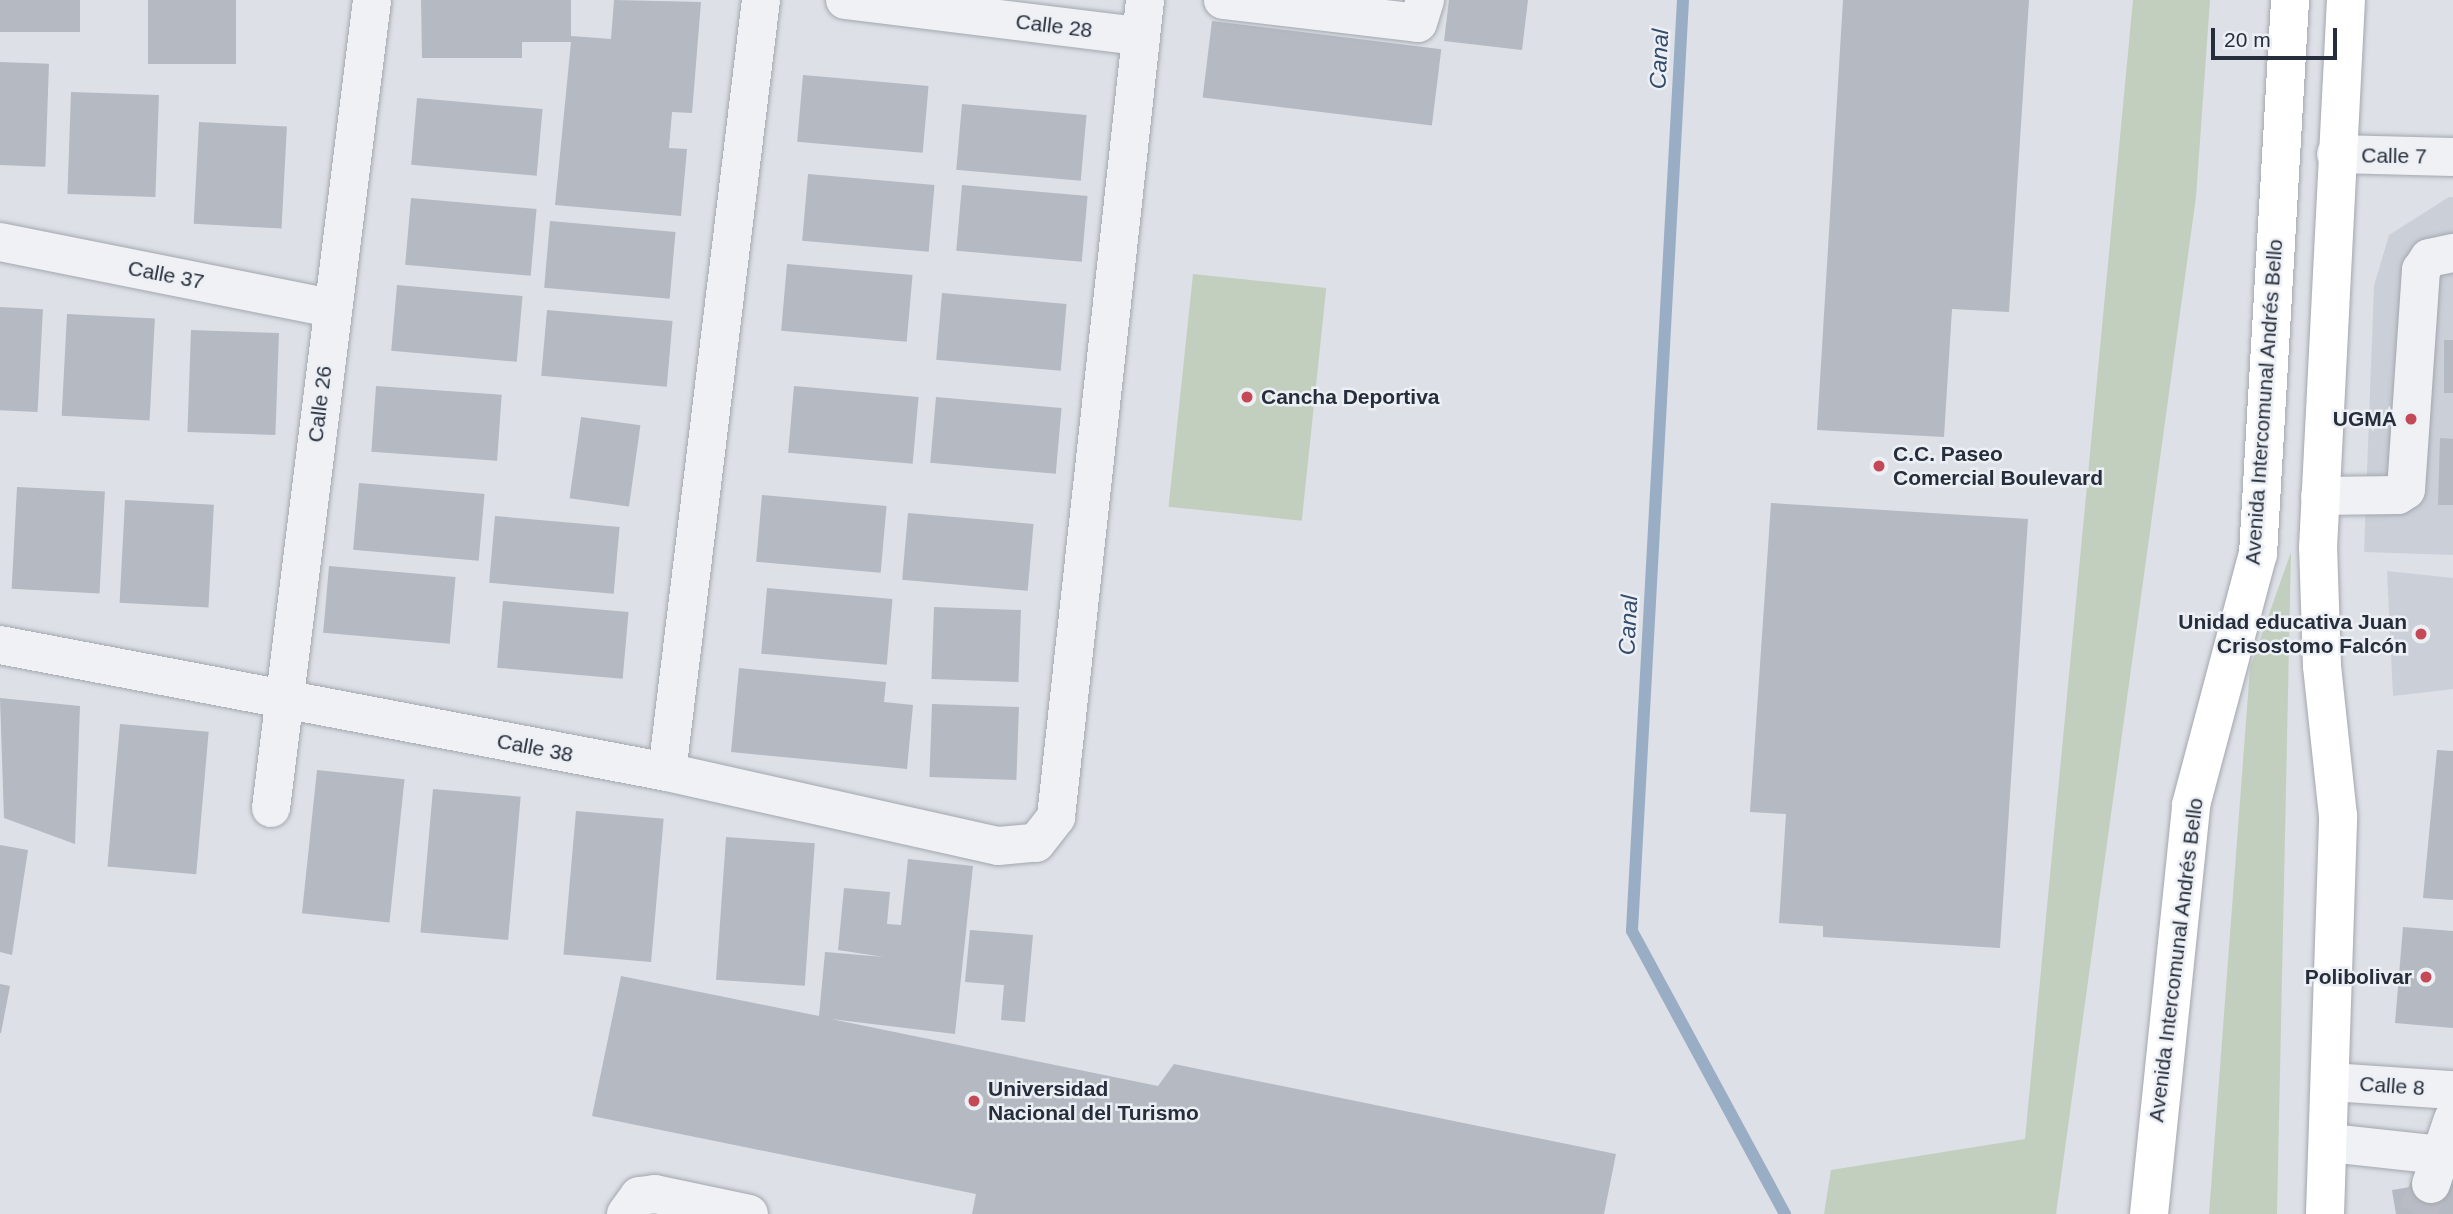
<!DOCTYPE html>
<meta charset="utf-8">
<style>
body{margin:0}
#map{position:relative;width:2453px;height:1214px;overflow:hidden;background:#dde0e6;font-family:Arial,sans-serif}
div>[style]{position:absolute}
.built>*{inset:0;background:#cbcfd7}
.green>*{inset:0;background:#c2cfbe;transform-origin:0 0}
.stream>*{height:12px;margin:-6px;padding:0 6px;transform-origin:6px;border-radius:6px;background:#99adc4}
.building>*{inset:0;background:#b4b9c2;transform-origin:0 0}
.minor-tunnel>*{height:38px;margin-top:-19px;transform-origin:0;background:repeating-linear-gradient(90deg,#b9bcc4 0 38px,transparent 0 57px)}
.roads{filter:drop-shadow(0 0 2px #a3a7af) drop-shadow(0 0 2px #a3a7af)}
.minor>*{height:38px;margin:-19px;padding:0 19px;transform-origin:19px;border-radius:19px;background:#eff1f4}
.major>*{height:38px;margin:-19px;padding:0 19px;transform-origin:19px;border-radius:19px;background:#fff}
.dots>*{width:19px;height:19px;translate:-50% -50%;box-sizing:border-box;border:4px solid #eceff4;border-radius:50%}
span{translate:-50% -50%;white-space:nowrap;text-align:center;line-height:1.15;-webkit-text-stroke:5px #eceff4;paint-order:stroke}
.street-label{font-size:21px;color:#272e3b}
.poi-label{font-size:21px;color:#272e3b;font-weight:700}
.left{translate:0 -50%;text-align:left}
.right{translate:-100% -50%;text-align:right}
.water-label{font-size:23px;color:#344b6c;font-style:italic}
.scale{position:absolute;left:2211px;top:28px;width:126px;height:32px;box-sizing:border-box;border:4px solid #272e3b;border-top:0;padding-left:9px;font-size:21px;line-height:24px;white-space:nowrap;color:#272e3b;-webkit-text-stroke:5px #eceff4;paint-order:stroke}
</style>
<div id="map">
<div class="built">
<div style="clip-path:polygon(2449px 197px,2453px 197px,2453px 555px,2364px 552px,2374px 286px,2389px 235px)"></div>
<div style="clip-path:polygon(2387px 571px,2453px 578px,2453px 689px,2393px 696px)"></div>
</div>
<div class="green">
<div style="clip-path:polygon(2133px 0,2210px 0,2196px 197px,2056px 1214px,1824px 1214px,1831px 1170px,2025px 1139px)"></div>
<div style="left:1193px;top:274px;width:134px;height:234px;rotate:6deg"></div>
<div style="clip-path:polygon(2291px 552px,2277px 1214px,2209px 1214px,2250px 668px)"></div>
</div>
<div class="stream">
<div style="left:1683px;top:0;width:932px;rotate:93.14deg"></div>
<div style="left:1632px;top:931px;width:322px;rotate:61.6deg"></div>
</div>
<div class="building">
<div style="left:0;top:0;width:80px;height:32px"></div>
<div style="left:148px;top:0;width:88px;height:64px"></div>
<div style="clip-path:polygon(421px 0,571px 0,571px 36px,611px 39px,614px 0,701px 2px,692px 113px,672px 112px,669px 148px,687px 149px,681px 216px,555px 205px,571px 42px,522px 42px,522px 58px,422px 58px)"></div>
<div style="clip-path:polygon(1449px 0,1528px 0,1522px 50px,1444px 41px)"></div>
<div style="clip-path:polygon(1843px 0,2029px 0,2009px 312px,1952px 309px,1944px 437px,1817px 430px)"></div>
<div style="left:1212px;top:21px;width:231px;height:77px;rotate:7deg"></div>
<div style="left:0;top:62px;width:49px;height:103px;rotate:2deg"></div>
<div style="left:803px;top:75px;width:126px;height:67px;rotate:5deg"></div>
<div style="left:71px;top:92px;width:88px;height:102px;rotate:2deg"></div>
<div style="left:417px;top:98px;width:126px;height:67px;rotate:5deg"></div>
<div style="left:962px;top:104px;width:125px;height:66px;rotate:5deg"></div>
<div style="left:199px;top:122px;width:88px;height:102px;rotate:3deg"></div>
<div style="left:808px;top:174px;width:127px;height:67px;rotate:5deg"></div>
<div style="left:962px;top:185px;width:126px;height:66px;rotate:5deg"></div>
<div style="left:411px;top:198px;width:126px;height:67px;rotate:5deg"></div>
<div style="left:550px;top:221px;width:126px;height:67px;rotate:5deg"></div>
<div style="left:787px;top:264px;width:126px;height:67px;rotate:5deg"></div>
<div style="left:397px;top:285px;width:126px;height:66px;rotate:5deg"></div>
<div style="left:942px;top:293px;width:125px;height:67px;rotate:5deg"></div>
<div style="left:0;top:307px;width:43px;height:103px;rotate:3deg"></div>
<div style="left:547px;top:310px;width:126px;height:66px;rotate:5deg"></div>
<div style="left:67px;top:314px;width:88px;height:102px;rotate:3deg"></div>
<div style="left:191px;top:330px;width:88px;height:102px;rotate:2deg"></div>
<div style="left:2444px;top:340px;width:9px;height:53px"></div>
<div style="left:376px;top:386px;width:126px;height:66px;rotate:4deg"></div>
<div style="left:794px;top:386px;width:125px;height:67px;rotate:5deg"></div>
<div style="left:936px;top:397px;width:126px;height:66px;rotate:5deg"></div>
<div style="left:581px;top:417px;width:60px;height:82px;rotate:8deg"></div>
<div style="clip-path:polygon(2440px 438px,2453px 439px,2453px 505px,2438px 505px)"></div>
<div style="left:359px;top:483px;width:126px;height:67px;rotate:5deg"></div>
<div style="left:17px;top:487px;width:88px;height:102px;rotate:3deg"></div>
<div style="left:762px;top:495px;width:125px;height:67px;rotate:5deg"></div>
<div style="left:125px;top:500px;width:89px;height:103px;rotate:3deg"></div>
<div style="clip-path:polygon(1771px 503px,2028px 519px,2000px 948px,1823px 937px,1823px 926px,1779px 923px,1786px 814px,1750px 812px)"></div>
<div style="left:908px;top:513px;width:126px;height:67px;rotate:5deg"></div>
<div style="left:495px;top:516px;width:125px;height:67px;rotate:5deg"></div>
<div style="left:329px;top:566px;width:127px;height:67px;rotate:5deg"></div>
<div style="left:767px;top:588px;width:126px;height:66px;rotate:5deg"></div>
<div style="left:503px;top:601px;width:126px;height:67px;rotate:5deg"></div>
<div style="left:934px;top:607px;width:87px;height:72px;rotate:2deg"></div>
<div style="clip-path:polygon(739px 668px,886px 682px,884px 702px,913px 705px,907px 769px,731px 752px)"></div>
<div style="clip-path:polygon(0 698px,80px 706px,75px 844px,4px 818px)"></div>
<div style="left:932px;top:704px;width:87px;height:73px;rotate:2deg"></div>
<div style="left:120px;top:724px;width:89px;height:143px;rotate:5deg"></div>
<div style="clip-path:polygon(2437px 750px,2453px 751px,2453px 900px,2423px 898px)"></div>
<div style="left:317px;top:770px;width:88px;height:144px;rotate:6deg"></div>
<div style="left:433px;top:789px;width:88px;height:144px;rotate:5deg"></div>
<div style="left:576px;top:811px;width:88px;height:144px;rotate:5deg"></div>
<div style="left:726px;top:837px;width:89px;height:143px;rotate:4deg"></div>
<div style="clip-path:polygon(0 845px,28px 850px,12px 955px,0 952px)"></div>
<div style="clip-path:polygon(908px 859px,973px 866px,955px 1034px,831px 1019px,1158px 1086px,1174px 1064px,1616px 1154px,1604px 1214px,972px 1214px,976px 1194px,592px 1116px,621px 976px,819px 1016px,825px 952px,884px 957px,838px 950px,844px 888px,890px 892px,887px 924px,901px 925px)"></div>
<div style="clip-path:polygon(2403px 927px,2453px 931px,2453px 1028px,2395px 1023px)"></div>
<div style="clip-path:polygon(970px 930px,1033px 935px,1025px 1022px,1001px 1020px,1004px 985px,965px 982px)"></div>
<div style="clip-path:polygon(0 984px,10px 986px,1px 1033px,0 1033px)"></div>
<div style="clip-path:polygon(2453px 1180px,2453px 1214px,2396px 1214px,2392px 1190px)"></div>
</div>
<div class="minor-tunnel">
<div style="left:2417px;top:1214px;width:33px;rotate:-65deg"></div>
</div>
<div class="roads">
<div class="minor">
<div style="left:845px;top:0;width:296px;rotate:7deg"></div>
<div style="left:1223px;top:0;width:196px;rotate:6.7deg"></div>
<div style="left:1418px;top:23px;width:24px;rotate:-73deg"></div>
<div style="left:2336px;top:154px;width:117px;rotate:1.5deg"></div>
<div style="left:0;top:242px;width:338px;rotate:11.3deg"></div>
<div style="left:2320px;top:496px;width:78px;rotate:-0.7deg"></div>
<div style="left:2398px;top:495px;width:9px;rotate:-32deg"></div>
<div style="left:2406px;top:490px;width:221px;rotate:-86.1deg"></div>
<div style="left:2421px;top:270px;width:14px;rotate:-56deg"></div>
<div style="left:2429px;top:258px;width:25px;rotate:-12deg"></div>
<div style="left:0;top:645px;width:679px;rotate:10.78deg"></div>
<div style="left:667px;top:772px;width:339px;rotate:12.6deg"></div>
<div style="left:998px;top:846px;width:38px;rotate:-5deg"></div>
<div style="left:1036px;top:843px;width:33px;rotate:-52deg"></div>
<div style="left:1056px;top:817px;width:822px;rotate:-83.78deg"></div>
<div style="left:667px;top:772px;width:778px;rotate:-83.06deg"></div>
<div style="left:271px;top:808px;width:814px;rotate:-82.87deg"></div>
<div style="left:2331px;top:1082px;width:122px;rotate:3.8deg"></div>
<div style="left:2330px;top:1143px;width:111px;rotate:6.2deg"></div>
<div style="left:2431px;top:1184px;width:69px;rotate:-71.3deg"></div>
<div style="left:626px;top:1214px;width:22px;rotate:-54deg"></div>
<div style="left:639px;top:1196px;width:16px;rotate:-7deg"></div>
<div style="left:655px;top:1194px;width:96px;rotate:12deg"></div>
</div>
<div class="major">
<div style="left:2149px;top:1214px;width:411px;rotate:-84.1deg"></div>
<div style="left:2191px;top:805px;width:260px;rotate:-75.1deg"></div>
<div style="left:2258px;top:554px;width:555px;rotate:-86.69deg"></div>
<div style="left:2325px;top:1214px;width:398px;rotate:-88.1deg"></div>
<div style="left:2338px;top:816px;width:151px;rotate:-96.1deg"></div>
<div style="left:2322px;top:666px;width:118px;rotate:-91.9deg"></div>
<div style="left:2318px;top:548px;width:549px;rotate:-87.08deg"></div>
</div>
</div>
<div class="dots">
<div style="left:1247px;top:397px;background:#c54856"></div>
<div style="left:2411px;top:419px;background:#c54856"></div>
<div style="left:1879px;top:466px;background:#c54856"></div>
<div style="left:2421px;top:634px;background:#c54856"></div>
<div style="left:2426px;top:977px;background:#c54856"></div>
<div style="left:974px;top:1101px;background:#c54856"></div>
</div>
<div class="street-label">
<span style="left:1054px;top:26px;rotate:7deg">Calle 28</span>
<span style="left:2394px;top:156px;rotate:1deg">Calle 7</span>
<span style="left:166px;top:275px;rotate:11deg">Calle 37</span>
<span style="left:2264px;top:402px;rotate:-86deg">Avenida Intercomunal Andrés Bello</span>
<span style="left:320px;top:404px;rotate:-83deg">Calle 26</span>
<span style="left:535px;top:748px;rotate:11deg">Calle 38</span>
<span style="left:2176px;top:960px;rotate:-83deg">Avenida Intercomunal Andrés Bello</span>
<span style="left:2392px;top:1086px;rotate:4deg">Calle 8</span>
</div>
<div class="poi-label">
<span class="left" style="left:1261px;top:397px">Cancha Deportiva</span>
<span class="right" style="left:2397px;top:419px">UGMA</span>
<span class="left" style="left:1893px;top:466px">C.C. Paseo<br>Comercial Boulevard</span>
<span class="right" style="left:2407px;top:634px">Unidad educativa Juan<br>Crisostomo Falcón</span>
<span class="right" style="left:2412px;top:977px">Polibolivar</span>
<span class="left" style="left:988px;top:1101px">Universidad<br>Nacional del Turismo</span>
</div>
<div class="water-label">
<span style="left:1659px;top:59px;rotate:-87deg">Canal</span>
<span style="left:1628px;top:625px;rotate:-87deg">Canal</span>
</div>
<div class="scale">20 m</div>
</div>
